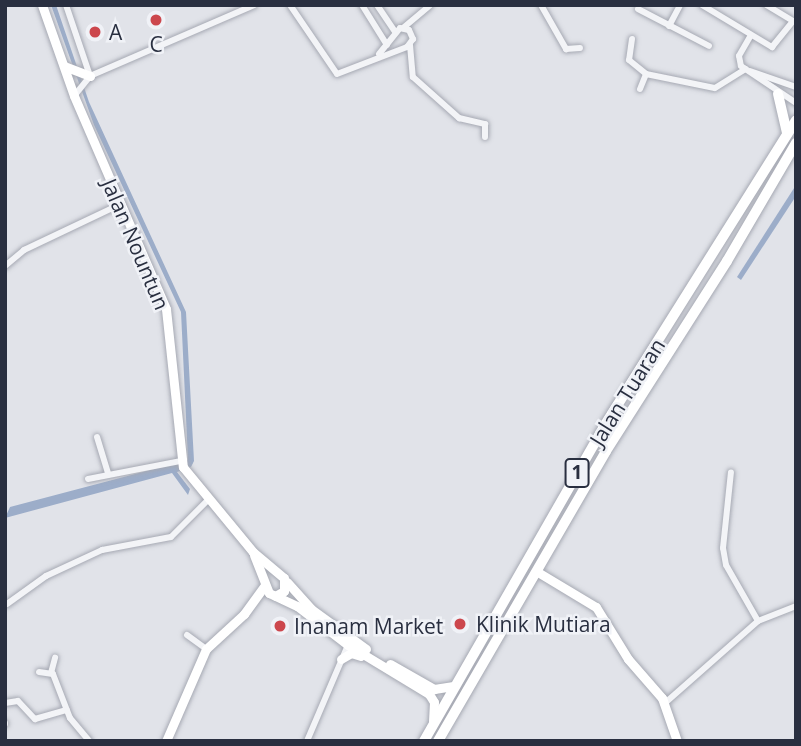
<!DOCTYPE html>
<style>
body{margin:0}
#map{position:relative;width:801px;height:746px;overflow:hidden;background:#e1e3e9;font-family:"Open Sans",sans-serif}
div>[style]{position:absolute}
.water>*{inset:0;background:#9cadc9}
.roads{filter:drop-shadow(0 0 2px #a6a9b3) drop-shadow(0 0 2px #a6a9b3)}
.street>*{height:6px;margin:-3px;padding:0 3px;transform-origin:3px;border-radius:3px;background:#f3f4f7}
.secondary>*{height:9px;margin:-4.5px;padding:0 4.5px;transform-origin:4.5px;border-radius:4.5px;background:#fff}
.primary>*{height:10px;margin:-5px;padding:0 5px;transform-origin:5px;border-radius:5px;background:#fff}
.dots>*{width:19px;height:19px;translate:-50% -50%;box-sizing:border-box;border:4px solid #f0f2f7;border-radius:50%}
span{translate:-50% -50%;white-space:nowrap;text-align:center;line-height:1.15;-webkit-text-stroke:5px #f0f2f7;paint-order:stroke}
.shield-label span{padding:2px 5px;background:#f0f2f7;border:2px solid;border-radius:5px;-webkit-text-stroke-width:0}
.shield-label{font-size:19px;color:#292f40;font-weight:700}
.poi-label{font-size:21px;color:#292f40}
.left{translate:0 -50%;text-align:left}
.street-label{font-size:21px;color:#292f40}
.frame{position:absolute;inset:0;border:7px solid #292f40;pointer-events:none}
</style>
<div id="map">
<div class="water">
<div style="clip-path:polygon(51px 5px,56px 5px,89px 102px,186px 312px,194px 461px,191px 467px,177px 472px,190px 489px,188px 495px,172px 473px,5px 518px,10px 507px,188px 460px,181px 312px,94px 125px)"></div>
<div style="clip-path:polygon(796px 185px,796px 196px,741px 280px,737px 277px)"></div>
</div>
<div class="roads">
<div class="street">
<div style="left:66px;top:5px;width:75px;rotate:71.3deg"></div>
<div style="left:290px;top:5px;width:83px;rotate:55.7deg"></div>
<div style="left:337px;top:74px;width:75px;rotate:-21.1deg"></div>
<div style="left:407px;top:47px;width:10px;rotate:-53deg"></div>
<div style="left:362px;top:5px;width:47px;rotate:58deg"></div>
<div style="left:377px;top:5px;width:32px;rotate:56deg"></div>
<div style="left:541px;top:5px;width:51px;rotate:60.4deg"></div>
<div style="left:566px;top:49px;width:14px;rotate:-4deg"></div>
<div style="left:702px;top:5px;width:82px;rotate:31deg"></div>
<div style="left:772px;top:47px;width:33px;rotate:-51deg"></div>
<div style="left:793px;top:21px;width:31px;rotate:-149deg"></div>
<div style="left:638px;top:9px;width:80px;rotate:27.5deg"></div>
<div style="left:669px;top:26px;width:24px;rotate:-62deg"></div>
<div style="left:403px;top:28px;width:35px;rotate:-40deg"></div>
<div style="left:751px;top:35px;width:24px;rotate:120deg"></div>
<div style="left:739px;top:56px;width:10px;rotate:79deg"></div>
<div style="left:741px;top:66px;width:66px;rotate:33.9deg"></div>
<div style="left:632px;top:39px;width:21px;rotate:98deg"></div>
<div style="left:629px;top:60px;width:22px;rotate:39deg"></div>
<div style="left:410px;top:45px;width:32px;rotate:85deg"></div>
<div style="left:413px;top:77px;width:62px;rotate:41.7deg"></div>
<div style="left:459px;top:118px;width:27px;rotate:13deg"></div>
<div style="left:485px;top:124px;width:13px;rotate:90deg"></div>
<div style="left:379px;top:54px;width:33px;rotate:-51deg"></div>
<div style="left:400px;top:28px;width:9px;rotate:13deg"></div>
<div style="left:409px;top:30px;width:10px;rotate:66deg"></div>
<div style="left:750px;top:71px;width:49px;rotate:19.2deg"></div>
<div style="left:640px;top:89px;width:16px;rotate:-68deg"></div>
<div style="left:646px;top:74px;width:70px;rotate:11.5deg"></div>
<div style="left:715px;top:88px;width:36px;rotate:-32deg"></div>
<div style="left:74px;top:96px;width:26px;rotate:-51deg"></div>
<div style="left:90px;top:76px;width:179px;rotate:-23.4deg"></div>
<div style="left:5px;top:266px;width:25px;rotate:-40deg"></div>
<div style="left:24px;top:250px;width:107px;rotate:-25.4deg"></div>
<div style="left:97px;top:437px;width:39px;rotate:73deg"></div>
<div style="left:88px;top:479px;width:95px;rotate:-11deg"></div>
<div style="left:7px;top:604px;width:48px;rotate:-35.7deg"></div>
<div style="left:46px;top:576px;width:62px;rotate:-24.9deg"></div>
<div style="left:102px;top:550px;width:70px;rotate:-10.7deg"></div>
<div style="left:171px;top:537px;width:52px;rotate:-45deg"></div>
<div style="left:758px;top:621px;width:41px;rotate:-21.5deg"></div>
<div style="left:187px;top:635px;width:24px;rotate:36deg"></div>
<div style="left:39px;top:672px;width:14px;rotate:8deg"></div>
<div style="left:53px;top:674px;width:47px;rotate:68.9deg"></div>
<div style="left:70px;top:718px;width:30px;rotate:50deg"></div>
<div style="left:51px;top:673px;width:16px;rotate:-75deg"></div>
<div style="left:5px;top:703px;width:13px;rotate:-9deg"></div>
<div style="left:18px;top:701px;width:25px;rotate:47deg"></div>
<div style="left:35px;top:719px;width:33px;rotate:-16deg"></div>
<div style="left:665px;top:703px;width:124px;rotate:-41.4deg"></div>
<div style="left:758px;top:621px;width:64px;rotate:-119.7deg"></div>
<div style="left:726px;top:565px;width:17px;rotate:-100deg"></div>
<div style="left:723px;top:548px;width:76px;rotate:-84deg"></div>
<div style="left:5px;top:723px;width:1px;rotate:90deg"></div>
<div style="left:307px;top:741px;width:104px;rotate:-66.9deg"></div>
</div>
<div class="secondary">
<div style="left:42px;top:5px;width:96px;rotate:70.6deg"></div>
<div style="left:74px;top:96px;width:232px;rotate:66.6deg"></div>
<div style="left:166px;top:309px;width:159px;rotate:83.9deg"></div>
<div style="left:183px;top:467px;width:110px;rotate:50.5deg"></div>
<div style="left:253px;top:552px;width:40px;rotate:40deg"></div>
<div style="left:284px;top:578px;width:13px;rotate:90deg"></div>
<div style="left:284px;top:591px;width:10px;rotate:151deg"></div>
<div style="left:64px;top:66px;width:28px;rotate:21deg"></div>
<div style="left:254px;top:555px;width:41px;rotate:68.5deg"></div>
<div style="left:269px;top:593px;width:31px;rotate:25deg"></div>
<div style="left:297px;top:606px;width:64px;rotate:37.4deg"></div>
<div style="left:348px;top:645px;width:95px;rotate:31.2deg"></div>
<div style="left:429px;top:694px;width:9px;rotate:58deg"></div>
<div style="left:434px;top:702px;width:19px;rotate:93deg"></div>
<div style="left:536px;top:571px;width:70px;rotate:31deg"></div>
<div style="left:596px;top:607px;width:61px;rotate:58.4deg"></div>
<div style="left:628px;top:659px;width:52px;rotate:48.9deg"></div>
<div style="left:662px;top:698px;width:46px;rotate:70.8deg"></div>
<div style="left:287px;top:582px;width:36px;rotate:48deg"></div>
<div style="left:311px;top:609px;width:68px;rotate:36deg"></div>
<div style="left:341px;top:659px;width:12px;rotate:-31deg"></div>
<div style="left:351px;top:653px;width:10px;rotate:17deg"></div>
<div style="left:390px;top:664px;width:51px;rotate:29.6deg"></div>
<div style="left:434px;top:689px;width:18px;rotate:-9deg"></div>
<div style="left:166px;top:741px;width:100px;rotate:-66.5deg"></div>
<div style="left:206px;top:649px;width:52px;rotate:-42.6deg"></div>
<div style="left:244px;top:614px;width:34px;rotate:-54deg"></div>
</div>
<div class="primary">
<div style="left:778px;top:94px;width:40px;rotate:77deg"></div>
<div style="left:424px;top:741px;width:361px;rotate:-60.2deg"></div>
<div style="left:603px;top:428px;width:363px;rotate:-57.9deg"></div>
<div style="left:438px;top:741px;width:335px;rotate:-59.9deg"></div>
<div style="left:606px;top:451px;width:225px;rotate:-57.5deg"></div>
<div style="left:727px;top:261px;width:137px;rotate:-59.7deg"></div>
</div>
</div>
<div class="dots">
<div style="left:156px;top:20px;background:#cc474d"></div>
<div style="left:95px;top:32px;background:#cc474d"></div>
<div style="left:460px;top:624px;background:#cc474d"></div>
<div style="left:280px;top:626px;background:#cc474d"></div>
</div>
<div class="shield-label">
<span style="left:577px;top:473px">1</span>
</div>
<div class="poi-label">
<span class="left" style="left:109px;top:32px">A</span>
<span style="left:156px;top:44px">C</span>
<span class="left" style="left:476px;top:624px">Klinik Mutiara</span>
<span class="left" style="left:294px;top:626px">Inanam Market</span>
</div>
<div class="street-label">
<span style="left:136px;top:244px;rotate:67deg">Jalan Nountun</span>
<span style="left:627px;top:392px;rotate:-58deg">Jalan Tuaran</span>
</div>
<div class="frame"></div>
</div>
